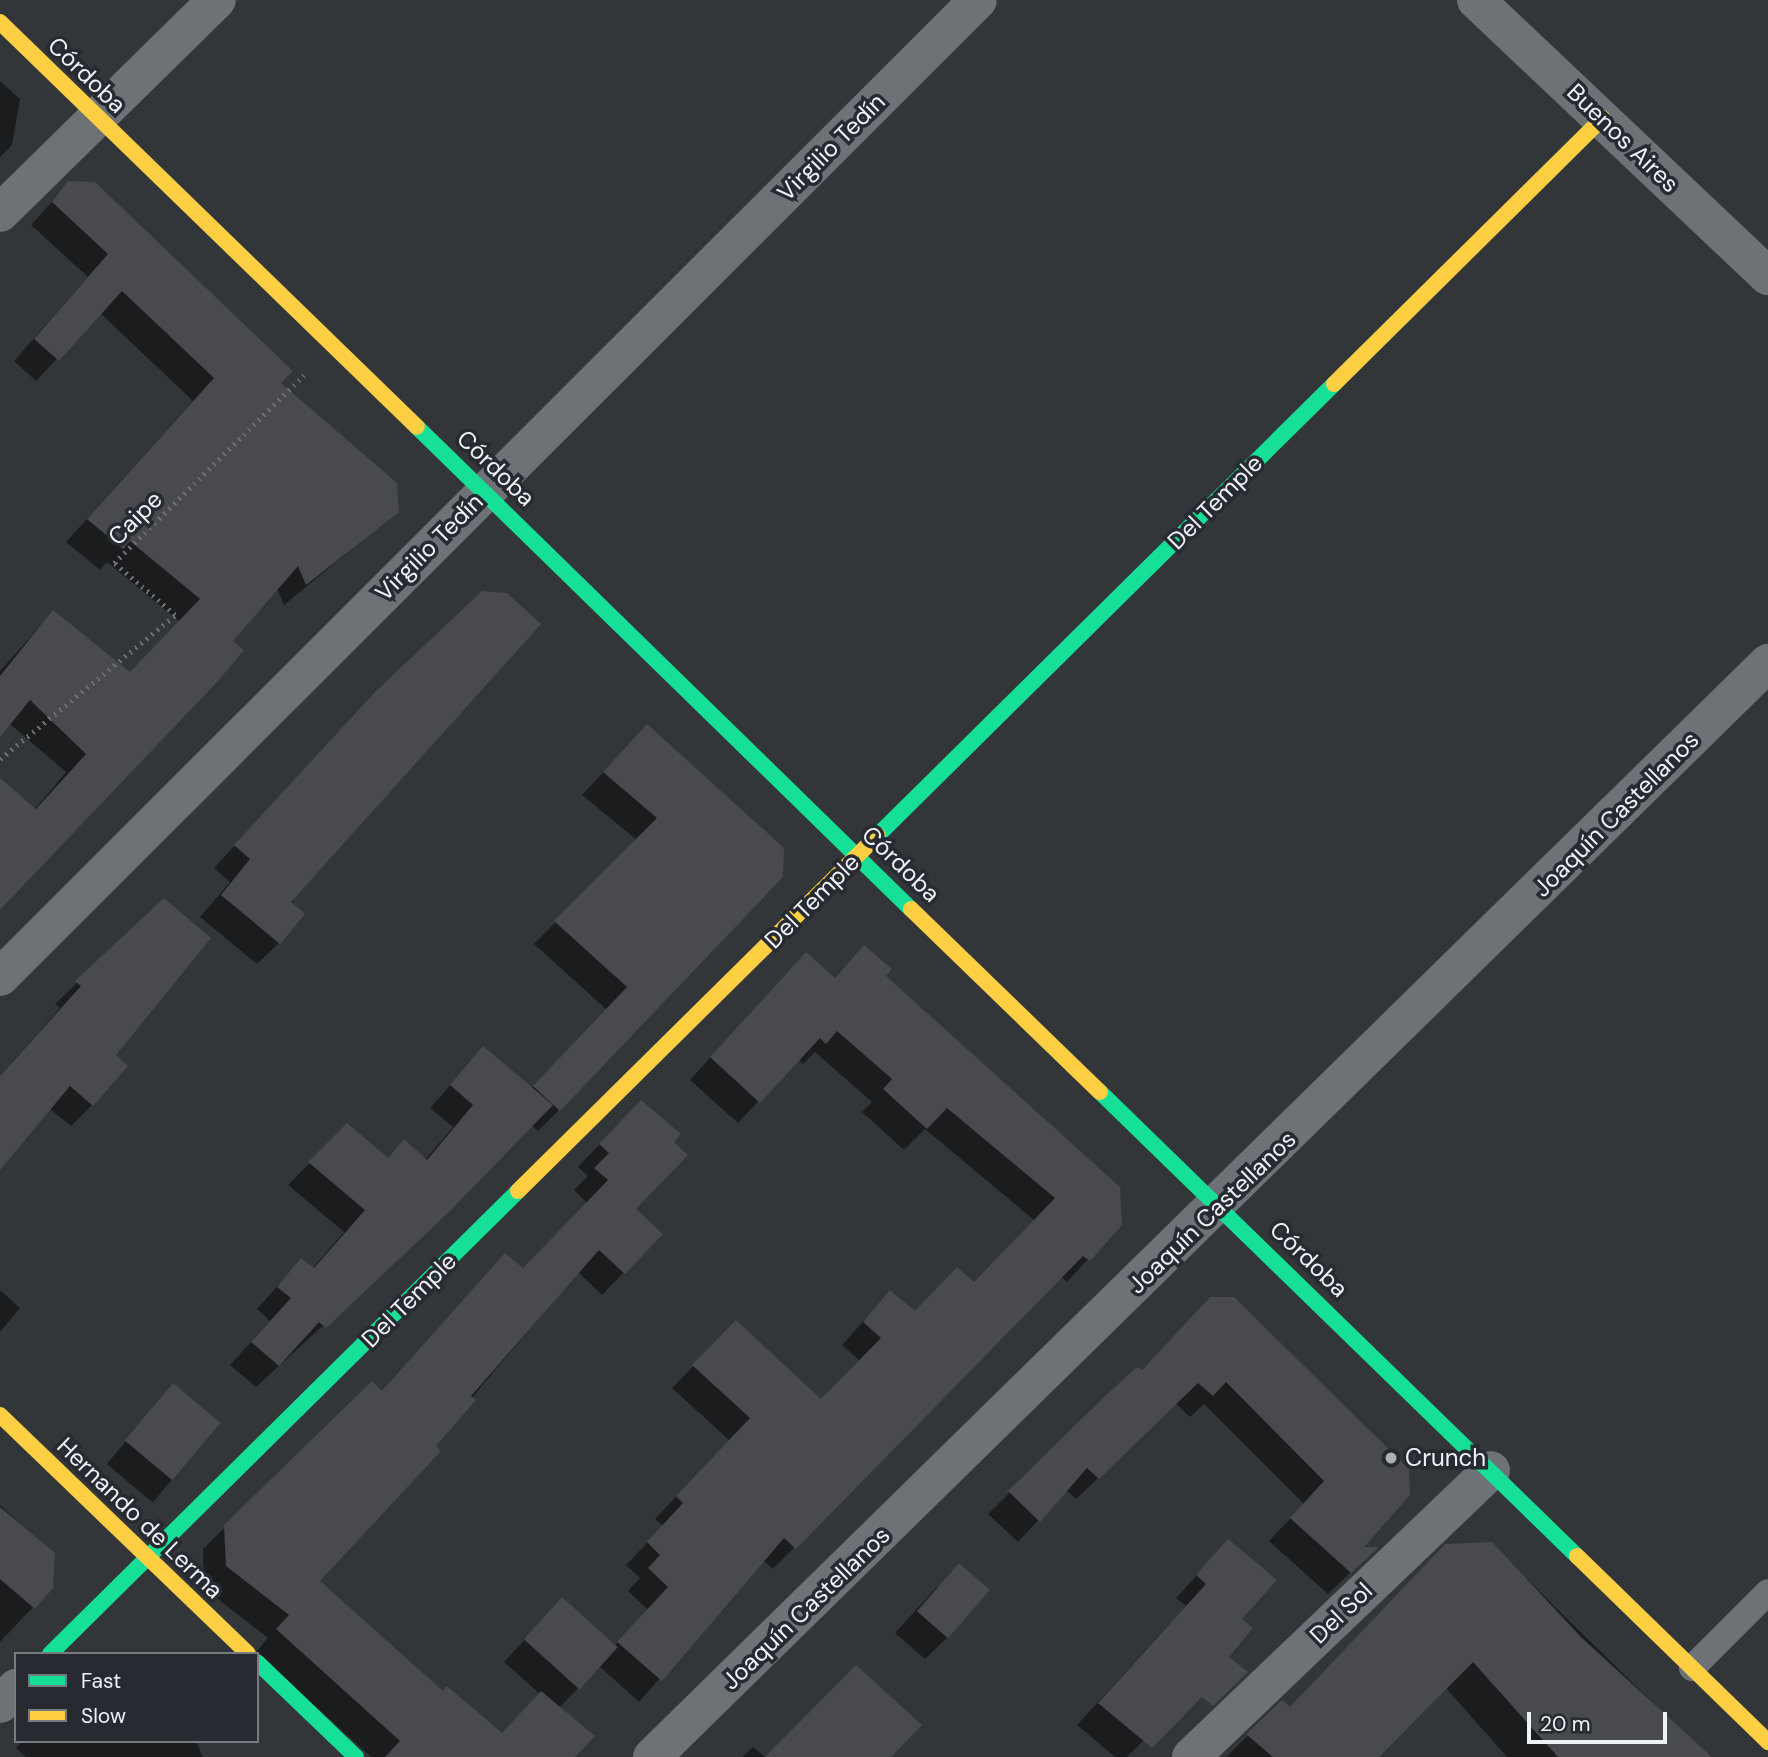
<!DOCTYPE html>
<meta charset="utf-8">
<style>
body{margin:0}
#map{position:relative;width:1768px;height:1757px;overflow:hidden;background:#333639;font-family:"DM Sans",sans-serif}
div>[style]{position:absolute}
.shadow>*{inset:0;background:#0007;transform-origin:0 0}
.building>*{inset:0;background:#484a4d;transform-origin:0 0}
.path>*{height:4.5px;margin-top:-2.25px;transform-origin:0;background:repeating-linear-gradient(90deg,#6a6e73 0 2px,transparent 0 7px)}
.lane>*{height:26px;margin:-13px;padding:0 13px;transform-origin:13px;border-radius:13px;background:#6d7277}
.street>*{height:38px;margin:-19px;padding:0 19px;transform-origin:19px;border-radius:19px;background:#6d7277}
.fast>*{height:16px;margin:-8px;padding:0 8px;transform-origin:8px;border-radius:8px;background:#16e098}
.slow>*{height:16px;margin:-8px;padding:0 8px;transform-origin:8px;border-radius:8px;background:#ffcf43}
.dots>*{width:19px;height:19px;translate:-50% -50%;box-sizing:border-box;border:4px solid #272b31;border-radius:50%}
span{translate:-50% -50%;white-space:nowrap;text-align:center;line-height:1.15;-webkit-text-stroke:7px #272b31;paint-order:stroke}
.street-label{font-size:24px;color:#eef1f5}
.poi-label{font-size:24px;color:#eef1f5}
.left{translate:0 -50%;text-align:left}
.legend{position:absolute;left:14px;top:1652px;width:245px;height:91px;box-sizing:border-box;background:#272b31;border:2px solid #777a7f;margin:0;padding:9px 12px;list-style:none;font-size:21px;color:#eef1f5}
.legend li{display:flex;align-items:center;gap:14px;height:35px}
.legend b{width:35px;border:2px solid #777a7f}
.scale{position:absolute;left:1527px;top:1712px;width:140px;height:32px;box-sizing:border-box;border:4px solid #eef1f5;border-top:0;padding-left:9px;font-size:21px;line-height:24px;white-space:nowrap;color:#eef1f5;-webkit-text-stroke:5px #272b31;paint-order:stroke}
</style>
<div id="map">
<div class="shadow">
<div style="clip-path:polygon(0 81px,20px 99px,12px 145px,0 157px)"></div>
<div style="clip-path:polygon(69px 183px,278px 383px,397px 512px,284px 605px,277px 588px,230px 641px,242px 650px,0 910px,0 780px,34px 810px,66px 772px,9px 723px,0 734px,0 671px,53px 612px,130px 674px,180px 622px,107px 562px,100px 570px,66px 542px,193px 401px,100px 313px,36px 381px,14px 361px,88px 277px,31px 225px)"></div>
<div style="clip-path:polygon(354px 716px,279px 943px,257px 964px,200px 917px,230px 882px,214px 868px)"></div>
<div style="clip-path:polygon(647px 726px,782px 848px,559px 1110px,538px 1131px,531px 1125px,425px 1232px,256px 1387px,230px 1365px,270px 1321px,257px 1309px,301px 1260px,312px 1269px,344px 1232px,288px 1185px,347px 1125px,387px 1159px,404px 1142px,425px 1160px,453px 1127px,430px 1108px,483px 1049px,531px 1089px,607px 1010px,534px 944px,637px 840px,582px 795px)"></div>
<div style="clip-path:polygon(164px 900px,92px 1105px,71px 1126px,49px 1108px,0 1167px,0 1076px,60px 1008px,55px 1004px)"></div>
<div style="clip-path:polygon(843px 969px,884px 976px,1120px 1224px,1067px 1282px,1061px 1276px,773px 1569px,763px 1560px,639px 1702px,599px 1666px,559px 1708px,572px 1757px,371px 1757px,256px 1652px,268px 1638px,204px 1588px,203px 1549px,372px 1383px,381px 1393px,506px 1255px,522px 1270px,587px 1203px,574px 1190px,588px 1176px,578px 1167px,619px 1124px,633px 1209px,661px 1234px,602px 1295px,578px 1272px,317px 1581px,443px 1693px,502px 1734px,540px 1694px,504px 1662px,562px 1599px,614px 1646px,648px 1610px,628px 1591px,640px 1578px,626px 1565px,663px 1526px,655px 1519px,729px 1440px,672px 1388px,715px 1344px,821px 1401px,860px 1361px,842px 1345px,890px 1292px,915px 1313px,974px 1284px,1035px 1221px,925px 1129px,904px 1150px,862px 1112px,872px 1102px,815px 1052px,803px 1064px,798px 1059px,738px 1123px,690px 1080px,784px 976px,834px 979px)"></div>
<div style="clip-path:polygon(0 1290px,20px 1308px,0 1332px)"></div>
<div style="clip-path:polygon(1234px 1299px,1360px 1549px,1355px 1568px,1328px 1594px,1269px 1541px,1304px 1504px,1204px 1404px,1190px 1417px,1176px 1404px,1076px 1499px,1066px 1490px,1018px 1542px,988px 1514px,1106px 1397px)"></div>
<div style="left:173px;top:1385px;width:60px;height:103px;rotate:40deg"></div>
<div style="clip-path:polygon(0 1505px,53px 1554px,52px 1587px,0 1642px)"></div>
<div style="clip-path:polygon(1228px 1541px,1240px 1619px,1143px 1741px,1127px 1757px,1115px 1757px,1077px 1725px,1186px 1606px,1176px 1598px)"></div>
<div style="clip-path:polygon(1491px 1544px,1708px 1757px,1507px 1757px,1445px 1687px,1377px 1757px,1226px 1757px,1282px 1702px,1290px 1708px)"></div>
<div style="clip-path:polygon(937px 1587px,947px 1638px,925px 1659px,895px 1633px)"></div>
<div style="clip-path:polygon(22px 1741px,196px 1741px,203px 1757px,26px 1757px,16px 1748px)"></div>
<div style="clip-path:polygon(753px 1747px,765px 1757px,742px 1757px)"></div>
</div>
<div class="building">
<div style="clip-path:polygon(68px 181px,95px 182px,293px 371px,281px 383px,397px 483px,399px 512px,306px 585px,298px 566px,233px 641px,244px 650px,218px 681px,0 910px,0 778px,36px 809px,86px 754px,30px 700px,0 737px,0 676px,53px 610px,130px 672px,200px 599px,130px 541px,123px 549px,87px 519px,214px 378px,122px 291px,59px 361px,34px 339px,108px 254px,52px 202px)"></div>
<div style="clip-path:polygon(482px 591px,507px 593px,541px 624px,291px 902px,305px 914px,280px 944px,221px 895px,250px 859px,234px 845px,375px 692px)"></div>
<div style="clip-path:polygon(647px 724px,784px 848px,783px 877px,560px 1111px,533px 1086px,627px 987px,554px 921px,657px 818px,603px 772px)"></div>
<div style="clip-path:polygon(164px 898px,211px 938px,116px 1055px,128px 1066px,93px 1106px,70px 1086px,0 1170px,0 1076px,81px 986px,75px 981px)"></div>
<div style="clip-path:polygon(864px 945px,892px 969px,886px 976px,1120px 1187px,1122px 1225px,1090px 1261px,1083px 1256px,796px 1549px,784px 1538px,662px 1681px,617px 1642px,668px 1587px,648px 1568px,660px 1555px,647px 1542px,683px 1503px,676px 1496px,750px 1418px,692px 1365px,736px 1320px,821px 1399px,881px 1338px,863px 1322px,890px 1290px,915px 1311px,957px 1267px,974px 1282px,1055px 1198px,947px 1108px,927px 1129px,883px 1089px,892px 1079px,837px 1031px,826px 1044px,820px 1038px,760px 1103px,710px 1057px,806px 952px,835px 978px)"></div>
<div style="clip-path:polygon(483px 1046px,553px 1105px,450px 1211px,326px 1328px,319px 1322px,279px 1366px,251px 1342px,291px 1298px,277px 1287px,301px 1258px,314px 1268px,365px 1210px,308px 1162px,347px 1123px,388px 1158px,404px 1139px,427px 1160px,473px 1105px,450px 1085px)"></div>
<div style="clip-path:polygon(641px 1100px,681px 1134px,674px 1142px,688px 1155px,636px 1209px,663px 1234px,625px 1274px,599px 1250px,471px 1396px,476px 1400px,436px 1446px,441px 1451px,320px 1581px,443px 1691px,447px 1686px,502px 1733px,541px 1691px,595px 1736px,575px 1757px,385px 1757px,400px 1741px,276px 1629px,289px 1615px,226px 1566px,224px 1525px,372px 1381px,382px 1391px,505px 1253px,523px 1268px,608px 1180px,594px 1168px,609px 1153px,599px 1144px)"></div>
<div style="clip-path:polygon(1210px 1297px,1234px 1297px,1409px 1469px,1410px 1495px,1364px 1547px,1379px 1547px,1351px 1573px,1290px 1518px,1324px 1481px,1226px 1382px,1213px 1396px,1198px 1383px,1099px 1479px,1087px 1468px,1040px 1522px,1008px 1491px,1105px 1396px,1137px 1367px,1142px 1370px)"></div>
<div style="left:173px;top:1383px;width:62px;height:75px;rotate:40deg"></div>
<div style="clip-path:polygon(0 1507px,55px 1553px,53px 1588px,35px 1609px,0 1579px)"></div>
<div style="clip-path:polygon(1228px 1539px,1277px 1580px,1242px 1619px,1253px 1628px,1229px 1657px,1248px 1672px,1213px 1706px,1202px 1697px,1152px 1748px,1098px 1703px,1206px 1584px,1196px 1575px)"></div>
<div style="clip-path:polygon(1492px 1542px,1582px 1638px,1712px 1757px,1558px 1757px,1473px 1662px,1379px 1757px,1273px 1757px,1246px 1734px,1282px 1700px,1290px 1707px,1445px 1544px)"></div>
<div style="left:959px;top:1563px;width:41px;height:64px;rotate:41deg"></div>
<div style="left:562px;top:1597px;width:75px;height:57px;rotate:42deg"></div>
<div style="clip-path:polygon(856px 1665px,922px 1725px,891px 1757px,765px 1757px)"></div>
</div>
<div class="path">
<div style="left:0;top:759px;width:227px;rotate:-39.4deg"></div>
<div style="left:175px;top:615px;width:80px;rotate:-139.6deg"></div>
<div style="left:114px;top:563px;width:267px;rotate:-44.7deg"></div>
</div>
<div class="lane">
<div style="left:1692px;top:1668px;width:107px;rotate:-45deg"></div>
</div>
<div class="street">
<div style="left:1476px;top:0;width:402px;rotate:43.4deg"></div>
<div style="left:0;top:213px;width:304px;rotate:-44.5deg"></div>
<div style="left:0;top:977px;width:1382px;rotate:-44.97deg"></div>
<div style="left:0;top:1704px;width:23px;rotate:-45deg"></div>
<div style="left:652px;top:1757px;width:1563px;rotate:-44.43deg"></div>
<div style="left:1191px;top:1757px;width:415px;rotate:-43.7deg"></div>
</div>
<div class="fast">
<div style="left:417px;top:427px;width:690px;rotate:44.3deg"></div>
<div style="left:878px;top:835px;width:641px;rotate:-44.68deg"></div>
<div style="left:1100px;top:1092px;width:665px;rotate:44.21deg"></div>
<div style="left:50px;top:1654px;width:658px;rotate:-44.69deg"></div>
<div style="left:257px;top:1662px;width:137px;rotate:43.8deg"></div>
</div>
<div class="slow">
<div style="left:0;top:22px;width:581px;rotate:44.16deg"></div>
<div style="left:1334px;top:384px;width:378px;rotate:-44.7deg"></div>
<div style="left:911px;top:909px;width:263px;rotate:44.1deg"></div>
<div style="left:518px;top:1191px;width:506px;rotate:-44.68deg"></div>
<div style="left:0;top:1415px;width:344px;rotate:43.9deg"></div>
<div style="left:1577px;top:1556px;width:267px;rotate:44.2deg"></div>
</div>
<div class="dots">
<div style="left:1391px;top:1458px;background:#adb0b3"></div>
</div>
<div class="street-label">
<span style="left:87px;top:75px;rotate:44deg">Córdoba</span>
<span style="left:1623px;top:138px;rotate:44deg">Buenos Aires</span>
<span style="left:831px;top:147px;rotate:-45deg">Virgilio Tedín</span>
<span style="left:496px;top:468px;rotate:44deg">Córdoba</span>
<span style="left:1215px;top:502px;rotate:-45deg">Del Temple</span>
<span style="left:135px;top:518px;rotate:-45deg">Caipe</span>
<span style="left:429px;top:547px;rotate:-45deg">Virgilio Tedín</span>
<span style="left:1616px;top:814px;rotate:-45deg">Joaquín Castellanos</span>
<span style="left:901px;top:864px;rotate:44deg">Córdoba</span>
<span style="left:812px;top:901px;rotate:-45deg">Del Temple</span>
<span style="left:1212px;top:1212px;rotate:-44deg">Joaquín Castellanos</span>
<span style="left:1309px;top:1259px;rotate:44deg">Córdoba</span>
<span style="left:409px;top:1300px;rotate:-45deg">Del Temple</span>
<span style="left:140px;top:1518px;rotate:44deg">Hernando de Lerma</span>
<span style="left:806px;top:1608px;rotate:-44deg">Joaquín Castellanos</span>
<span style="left:1341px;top:1613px;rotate:-44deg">Del Sol</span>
</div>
<div class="poi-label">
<span class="left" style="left:1405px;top:1458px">Crunch</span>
</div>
<ul class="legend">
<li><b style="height:9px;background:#16e098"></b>Fast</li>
<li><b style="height:9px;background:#ffcf43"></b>Slow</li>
</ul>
<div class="scale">20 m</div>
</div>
